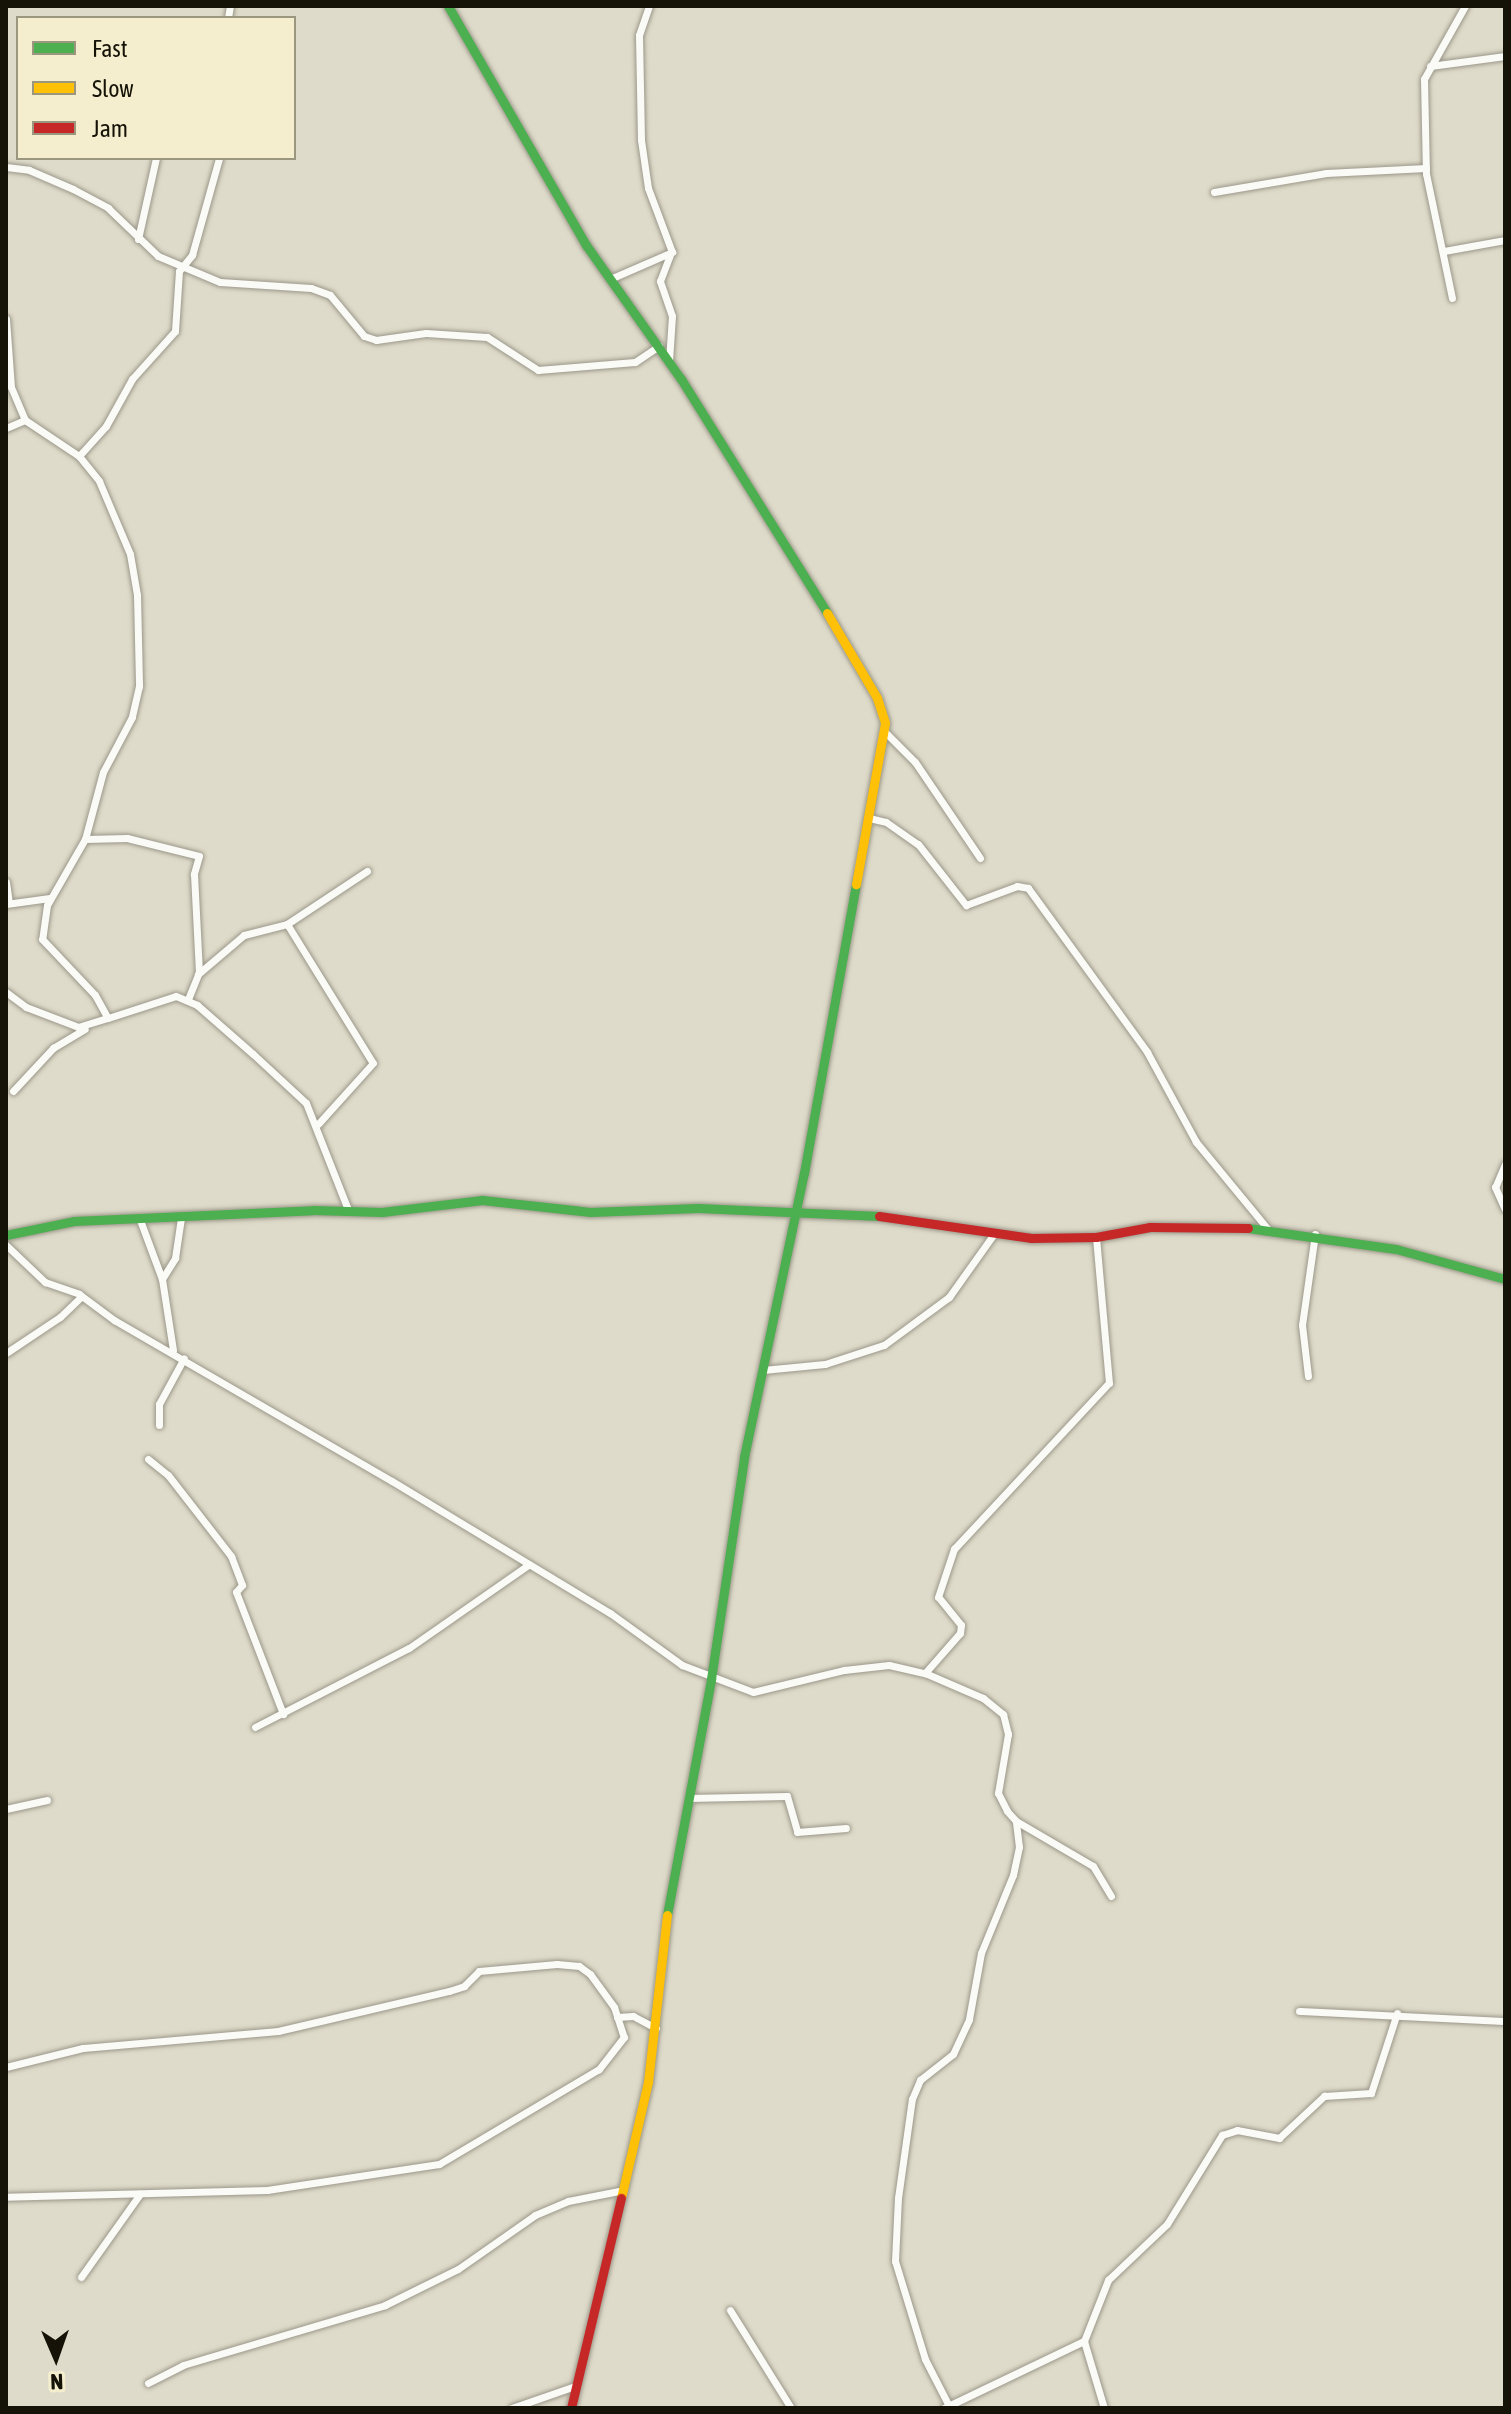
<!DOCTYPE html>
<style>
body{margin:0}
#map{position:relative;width:1511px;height:2414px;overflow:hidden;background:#dfdbca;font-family:"Asap Condensed",sans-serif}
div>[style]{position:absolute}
.roads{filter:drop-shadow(0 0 2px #9b988a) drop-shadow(0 0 2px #9b988a)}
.street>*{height:7px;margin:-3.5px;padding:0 3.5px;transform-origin:3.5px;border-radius:3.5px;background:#fafaf7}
.fast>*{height:9px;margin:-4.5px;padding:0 4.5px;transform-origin:4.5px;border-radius:4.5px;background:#4caf50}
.slow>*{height:9px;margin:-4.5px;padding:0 4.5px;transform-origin:4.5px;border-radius:4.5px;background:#ffc107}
.jam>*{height:9px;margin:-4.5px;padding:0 4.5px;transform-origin:4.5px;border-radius:4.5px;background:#c62828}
span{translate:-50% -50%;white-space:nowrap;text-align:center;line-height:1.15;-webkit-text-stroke:6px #f5eece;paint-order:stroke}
.frame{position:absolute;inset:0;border:8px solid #151307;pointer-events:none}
.legend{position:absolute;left:16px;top:16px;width:280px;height:144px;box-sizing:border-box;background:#f5eece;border:2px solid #9b967e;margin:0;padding:10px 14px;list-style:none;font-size:24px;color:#151307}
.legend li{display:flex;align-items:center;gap:16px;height:40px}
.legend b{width:40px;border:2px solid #9b967e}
.north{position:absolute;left:16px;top:2318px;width:80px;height:80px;-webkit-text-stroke:6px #f5eece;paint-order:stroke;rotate:178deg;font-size:22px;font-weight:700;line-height:32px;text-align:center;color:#151307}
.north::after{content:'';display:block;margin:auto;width:28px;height:36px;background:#151307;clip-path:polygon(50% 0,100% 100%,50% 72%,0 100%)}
</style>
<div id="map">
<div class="roads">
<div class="street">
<div style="left:228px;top:18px;width:12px;rotate:-81deg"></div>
<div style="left:1430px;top:66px;width:76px;rotate:-7.6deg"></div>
<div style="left:6px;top:167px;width:23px;rotate:7deg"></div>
<div style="left:29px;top:170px;width:48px;rotate:23.4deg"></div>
<div style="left:73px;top:189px;width:40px;rotate:28deg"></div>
<div style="left:108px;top:208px;width:69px;rotate:43.8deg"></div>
<div style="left:158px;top:256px;width:67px;rotate:22.8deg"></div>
<div style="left:220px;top:282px;width:91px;rotate:3.8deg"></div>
<div style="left:311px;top:288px;width:20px;rotate:20deg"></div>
<div style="left:330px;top:295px;width:53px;rotate:50.3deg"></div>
<div style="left:364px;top:336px;width:13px;rotate:18deg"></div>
<div style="left:376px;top:340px;width:50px;rotate:-8deg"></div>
<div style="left:426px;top:333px;width:61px;rotate:3.8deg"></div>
<div style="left:487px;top:337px;width:61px;rotate:32.9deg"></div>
<div style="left:538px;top:370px;width:97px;rotate:-4.7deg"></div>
<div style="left:635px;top:362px;width:29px;rotate:-34deg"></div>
<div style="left:1214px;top:192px;width:114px;rotate:-9.6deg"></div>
<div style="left:1326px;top:173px;width:100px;rotate:-2.9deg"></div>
<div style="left:138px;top:239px;width:83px;rotate:-77.5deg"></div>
<div style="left:1444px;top:251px;width:62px;rotate:-10.2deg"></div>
<div style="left:610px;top:279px;width:68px;rotate:-23.5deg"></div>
<div style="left:672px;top:252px;width:68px;rotate:-110.6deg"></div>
<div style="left:648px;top:188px;width:49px;rotate:-98.3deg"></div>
<div style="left:641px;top:140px;width:105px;rotate:-91.1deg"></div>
<div style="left:639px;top:35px;width:31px;rotate:-71deg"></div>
<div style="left:1452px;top:298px;width:127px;rotate:-101.8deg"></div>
<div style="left:1426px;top:174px;width:95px;rotate:-91.2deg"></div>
<div style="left:1424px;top:79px;width:84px;rotate:-60.7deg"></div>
<div style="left:6px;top:319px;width:68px;rotate:85.8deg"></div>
<div style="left:11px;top:387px;width:36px;rotate:67deg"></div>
<div style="left:25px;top:420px;width:65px;rotate:33.7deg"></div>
<div style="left:79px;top:456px;width:32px;rotate:51deg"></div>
<div style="left:99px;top:481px;width:79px;rotate:67deg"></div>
<div style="left:130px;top:554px;width:42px;rotate:80.3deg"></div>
<div style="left:137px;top:595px;width:91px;rotate:88.7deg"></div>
<div style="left:139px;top:686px;width:32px;rotate:103deg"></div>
<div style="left:132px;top:717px;width:62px;rotate:117.8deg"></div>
<div style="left:103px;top:772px;width:69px;rotate:105deg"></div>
<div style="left:85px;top:839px;width:76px;rotate:119.9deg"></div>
<div style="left:47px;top:905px;width:34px;rotate:98deg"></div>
<div style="left:42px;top:939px;width:77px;rotate:46.6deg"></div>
<div style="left:95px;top:995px;width:26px;rotate:61deg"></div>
<div style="left:108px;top:1018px;width:71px;rotate:-17.9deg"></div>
<div style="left:176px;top:996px;width:23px;rotate:23deg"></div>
<div style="left:197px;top:1005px;width:74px;rotate:41.2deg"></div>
<div style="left:253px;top:1054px;width:72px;rotate:42.8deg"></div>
<div style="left:306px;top:1103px;width:117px;rotate:68.5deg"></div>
<div style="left:669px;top:361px;width:45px;rotate:-86.2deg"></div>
<div style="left:672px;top:316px;width:37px;rotate:-109deg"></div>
<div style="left:660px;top:281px;width:28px;rotate:-69deg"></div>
<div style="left:6px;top:428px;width:21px;rotate:-23deg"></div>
<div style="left:79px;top:456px;width:40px;rotate:-48deg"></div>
<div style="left:106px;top:426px;width:54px;rotate:-61deg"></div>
<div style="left:132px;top:379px;width:64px;rotate:-48.1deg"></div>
<div style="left:175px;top:331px;width:60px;rotate:-86.2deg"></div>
<div style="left:179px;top:271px;width:21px;rotate:-51deg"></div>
<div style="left:192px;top:255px;width:101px;rotate:-74.4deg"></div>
<div style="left:885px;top:732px;width:42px;rotate:45deg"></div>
<div style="left:915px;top:762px;width:116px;rotate:55.9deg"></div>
<div style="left:869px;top:818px;width:17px;rotate:13deg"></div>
<div style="left:886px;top:822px;width:39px;rotate:35deg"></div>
<div style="left:918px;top:844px;width:78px;rotate:51.8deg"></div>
<div style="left:966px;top:905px;width:54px;rotate:-20.4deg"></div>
<div style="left:1017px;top:886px;width:11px;rotate:10deg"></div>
<div style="left:1028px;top:888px;width:203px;rotate:54deg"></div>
<div style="left:1147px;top:1052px;width:102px;rotate:61.4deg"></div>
<div style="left:1196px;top:1142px;width:112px;rotate:50.5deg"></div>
<div style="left:85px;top:839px;width:42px;rotate:-1.4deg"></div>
<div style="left:127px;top:838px;width:74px;rotate:14deg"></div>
<div style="left:199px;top:856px;width:19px;rotate:106deg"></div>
<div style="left:194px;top:874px;width:98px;rotate:87.1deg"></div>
<div style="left:199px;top:972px;width:29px;rotate:112deg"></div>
<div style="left:6px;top:882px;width:21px;rotate:82deg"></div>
<div style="left:6px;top:904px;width:44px;rotate:-7.8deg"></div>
<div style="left:287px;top:924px;width:163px;rotate:58.3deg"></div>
<div style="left:373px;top:1063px;width:82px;rotate:132deg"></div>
<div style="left:198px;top:974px;width:60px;rotate:-40.3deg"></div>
<div style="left:244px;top:935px;width:44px;rotate:-14.3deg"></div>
<div style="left:287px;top:924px;width:96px;rotate:-33.5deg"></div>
<div style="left:6px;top:992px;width:25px;rotate:37deg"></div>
<div style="left:26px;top:1007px;width:56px;rotate:21deg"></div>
<div style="left:78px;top:1027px;width:31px;rotate:-17deg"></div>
<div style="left:13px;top:1091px;width:59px;rotate:-47.1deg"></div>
<div style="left:53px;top:1048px;width:37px;rotate:-31deg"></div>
<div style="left:1505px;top:1164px;width:25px;rotate:113deg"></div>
<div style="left:1495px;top:1187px;width:24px;rotate:66deg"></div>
<div style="left:140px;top:1220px;width:63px;rotate:69.6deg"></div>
<div style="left:162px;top:1279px;width:72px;rotate:81.2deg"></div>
<div style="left:6px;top:1245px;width:54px;rotate:43.5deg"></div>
<div style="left:45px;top:1282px;width:36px;rotate:19deg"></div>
<div style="left:79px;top:1294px;width:44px;rotate:36.6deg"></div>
<div style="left:114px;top:1320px;width:321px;rotate:30.1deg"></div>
<div style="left:392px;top:1481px;width:255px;rotate:31.2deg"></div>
<div style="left:610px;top:1613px;width:89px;rotate:35.8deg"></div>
<div style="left:682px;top:1665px;width:76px;rotate:20.8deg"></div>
<div style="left:753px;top:1692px;width:94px;rotate:-13.6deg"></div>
<div style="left:844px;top:1670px;width:45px;rotate:-6.3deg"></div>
<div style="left:889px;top:1665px;width:37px;rotate:13deg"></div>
<div style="left:925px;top:1673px;width:63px;rotate:23.3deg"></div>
<div style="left:983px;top:1698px;width:26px;rotate:39deg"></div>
<div style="left:1003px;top:1714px;width:21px;rotate:76deg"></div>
<div style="left:1008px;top:1734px;width:60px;rotate:99.6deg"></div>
<div style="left:998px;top:1793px;width:20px;rotate:63deg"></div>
<div style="left:1007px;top:1811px;width:13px;rotate:48deg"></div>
<div style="left:1016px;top:1821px;width:89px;rotate:30.3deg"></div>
<div style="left:1093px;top:1866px;width:35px;rotate:59deg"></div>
<div style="left:162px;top:1279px;width:25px;rotate:-58deg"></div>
<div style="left:175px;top:1258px;width:40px;rotate:-81.5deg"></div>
<div style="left:6px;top:1353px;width:65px;rotate:-33.7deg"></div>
<div style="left:60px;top:1317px;width:30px;rotate:-44deg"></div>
<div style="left:763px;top:1370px;width:62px;rotate:-5.5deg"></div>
<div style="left:825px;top:1364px;width:62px;rotate:-17.9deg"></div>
<div style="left:884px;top:1345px;width:81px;rotate:-36.4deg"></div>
<div style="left:949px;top:1297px;width:76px;rotate:-54.6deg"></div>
<div style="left:1308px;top:1376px;width:51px;rotate:-96.7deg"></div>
<div style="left:1302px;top:1325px;width:92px;rotate:-81.9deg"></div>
<div style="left:159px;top:1425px;width:21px;rotate:-90deg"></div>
<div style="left:159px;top:1404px;width:52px;rotate:-61.5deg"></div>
<div style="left:148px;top:1459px;width:26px;rotate:39deg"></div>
<div style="left:168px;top:1475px;width:103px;rotate:52.1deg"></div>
<div style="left:231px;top:1556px;width:31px;rotate:69deg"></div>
<div style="left:242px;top:1585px;width:9px;rotate:131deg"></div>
<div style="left:236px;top:1592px;width:131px;rotate:68.9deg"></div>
<div style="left:925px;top:1673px;width:53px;rotate:-48.8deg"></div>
<div style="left:960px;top:1633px;width:8px;rotate:-83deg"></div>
<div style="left:961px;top:1625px;width:36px;rotate:-129deg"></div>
<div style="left:938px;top:1597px;width:51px;rotate:-71.6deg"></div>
<div style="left:954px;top:1549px;width:227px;rotate:-47deg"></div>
<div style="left:1109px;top:1383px;width:147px;rotate:-95.1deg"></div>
<div style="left:255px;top:1727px;width:173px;rotate:-27.2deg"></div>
<div style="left:409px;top:1648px;width:145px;rotate:-34.9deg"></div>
<div style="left:688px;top:1798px;width:99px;rotate:-1.2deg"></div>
<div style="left:787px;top:1796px;width:37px;rotate:74deg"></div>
<div style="left:797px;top:1832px;width:49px;rotate:-4.7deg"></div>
<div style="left:6px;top:1809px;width:42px;rotate:-12.4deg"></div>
<div style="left:1299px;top:2011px;width:206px;rotate:2.8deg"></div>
<div style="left:617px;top:2017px;width:16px;rotate:-4deg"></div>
<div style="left:633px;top:2016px;width:26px;rotate:28deg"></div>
<div style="left:6px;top:2067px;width:79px;rotate:-13.9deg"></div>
<div style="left:83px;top:2048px;width:196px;rotate:-5deg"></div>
<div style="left:278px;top:2031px;width:176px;rotate:-13.2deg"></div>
<div style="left:449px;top:1991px;width:16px;rotate:-18deg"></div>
<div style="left:464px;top:1986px;width:21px;rotate:-45deg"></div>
<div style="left:479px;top:1971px;width:78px;rotate:-5.1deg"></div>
<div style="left:557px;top:1964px;width:22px;rotate:5deg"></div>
<div style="left:579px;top:1966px;width:14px;rotate:36deg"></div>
<div style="left:590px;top:1974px;width:41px;rotate:54deg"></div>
<div style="left:614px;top:2007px;width:32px;rotate:72deg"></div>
<div style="left:624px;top:2037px;width:41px;rotate:128deg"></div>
<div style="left:599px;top:2069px;width:186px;rotate:149.3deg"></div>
<div style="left:439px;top:2164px;width:174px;rotate:171.4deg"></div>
<div style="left:267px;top:2190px;width:261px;rotate:178.5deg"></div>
<div style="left:81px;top:2277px;width:102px;rotate:-54.6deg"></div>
<div style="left:730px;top:2310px;width:115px;rotate:58.1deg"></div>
<div style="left:1084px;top:2341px;width:70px;rotate:73.4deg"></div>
<div style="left:148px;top:2383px;width:39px;rotate:-27deg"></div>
<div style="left:183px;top:2365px;width:211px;rotate:-16.5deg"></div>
<div style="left:385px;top:2305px;width:81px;rotate:-26.3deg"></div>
<div style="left:458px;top:2269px;width:94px;rotate:-35deg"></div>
<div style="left:535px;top:2215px;width:36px;rotate:-23deg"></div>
<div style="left:568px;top:2201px;width:52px;rotate:-11.1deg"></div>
<div style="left:949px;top:2406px;width:53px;rotate:-117.1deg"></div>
<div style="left:925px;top:2359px;width:102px;rotate:-107deg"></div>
<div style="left:895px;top:2261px;width:63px;rotate:-87.3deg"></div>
<div style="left:898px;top:2198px;width:100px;rotate:-82deg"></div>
<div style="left:912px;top:2099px;width:21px;rotate:-67deg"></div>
<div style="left:920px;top:2080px;width:42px;rotate:-38.2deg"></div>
<div style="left:953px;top:2054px;width:38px;rotate:-65deg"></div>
<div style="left:969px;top:2019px;width:67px;rotate:-79.7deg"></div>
<div style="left:981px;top:1953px;width:84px;rotate:-67.7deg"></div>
<div style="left:1013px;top:1875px;width:29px;rotate:-78deg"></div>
<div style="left:1019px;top:1847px;width:26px;rotate:-97deg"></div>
<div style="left:512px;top:2408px;width:67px;rotate:-19.2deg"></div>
<div style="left:944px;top:2408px;width:155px;rotate:-25.6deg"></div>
<div style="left:1084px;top:2341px;width:66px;rotate:-68.5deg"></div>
<div style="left:1108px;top:2280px;width:81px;rotate:-43.5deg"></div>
<div style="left:1167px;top:2224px;width:105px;rotate:-58.3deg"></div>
<div style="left:1222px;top:2135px;width:16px;rotate:-18deg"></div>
<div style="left:1237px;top:2130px;width:43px;rotate:10.8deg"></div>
<div style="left:1279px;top:2138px;width:62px;rotate:-43deg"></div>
<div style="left:1324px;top:2096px;width:47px;rotate:-3.7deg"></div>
<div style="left:1371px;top:2093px;width:84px;rotate:-72deg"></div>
</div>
<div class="fast">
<div style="left:448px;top:6px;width:276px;rotate:60deg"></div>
<div style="left:586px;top:245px;width:164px;rotate:54.7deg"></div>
<div style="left:681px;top:379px;width:276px;rotate:58deg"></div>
<div style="left:1248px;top:1228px;width:149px;rotate:8.1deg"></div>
<div style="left:1396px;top:1249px;width:113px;rotate:15.4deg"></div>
<div style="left:6px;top:1235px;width:69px;rotate:-11.6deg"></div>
<div style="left:74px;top:1221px;width:239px;rotate:-2.6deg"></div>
<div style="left:313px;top:1210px;width:69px;rotate:1.7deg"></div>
<div style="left:382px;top:1212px;width:101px;rotate:-6.8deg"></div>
<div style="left:482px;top:1200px;width:109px;rotate:6.3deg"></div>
<div style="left:590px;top:1212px;width:108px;rotate:-2.1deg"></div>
<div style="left:698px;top:1208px;width:181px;rotate:2.5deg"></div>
<div style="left:667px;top:1915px;width:240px;rotate:-79.4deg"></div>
<div style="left:711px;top:1679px;width:224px;rotate:-81.5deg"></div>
<div style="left:744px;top:1457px;width:290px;rotate:-78.1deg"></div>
<div style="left:804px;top:1173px;width:294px;rotate:-79.8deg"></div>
</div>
<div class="slow">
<div style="left:827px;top:613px;width:99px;rotate:59.5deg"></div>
<div style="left:877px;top:698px;width:26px;rotate:72deg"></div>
<div style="left:885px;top:723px;width:164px;rotate:100.2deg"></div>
<div style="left:621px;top:2198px;width:119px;rotate:-76.9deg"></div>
<div style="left:648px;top:2082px;width:168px;rotate:-83.5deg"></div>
</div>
<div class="jam">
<div style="left:879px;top:1216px;width:154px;rotate:8.2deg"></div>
<div style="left:1031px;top:1238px;width:65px;rotate:-0.9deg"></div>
<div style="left:1096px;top:1237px;width:55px;rotate:-10.5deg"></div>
<div style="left:1150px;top:1227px;width:98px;rotate:0.6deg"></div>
<div style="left:571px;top:2408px;width:216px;rotate:-76.6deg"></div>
</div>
</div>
<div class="frame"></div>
<ul class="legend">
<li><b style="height:10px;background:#4caf50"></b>Fast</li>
<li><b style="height:10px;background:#ffc107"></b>Slow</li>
<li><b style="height:10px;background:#c62828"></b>Jam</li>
</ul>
<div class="north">N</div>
</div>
